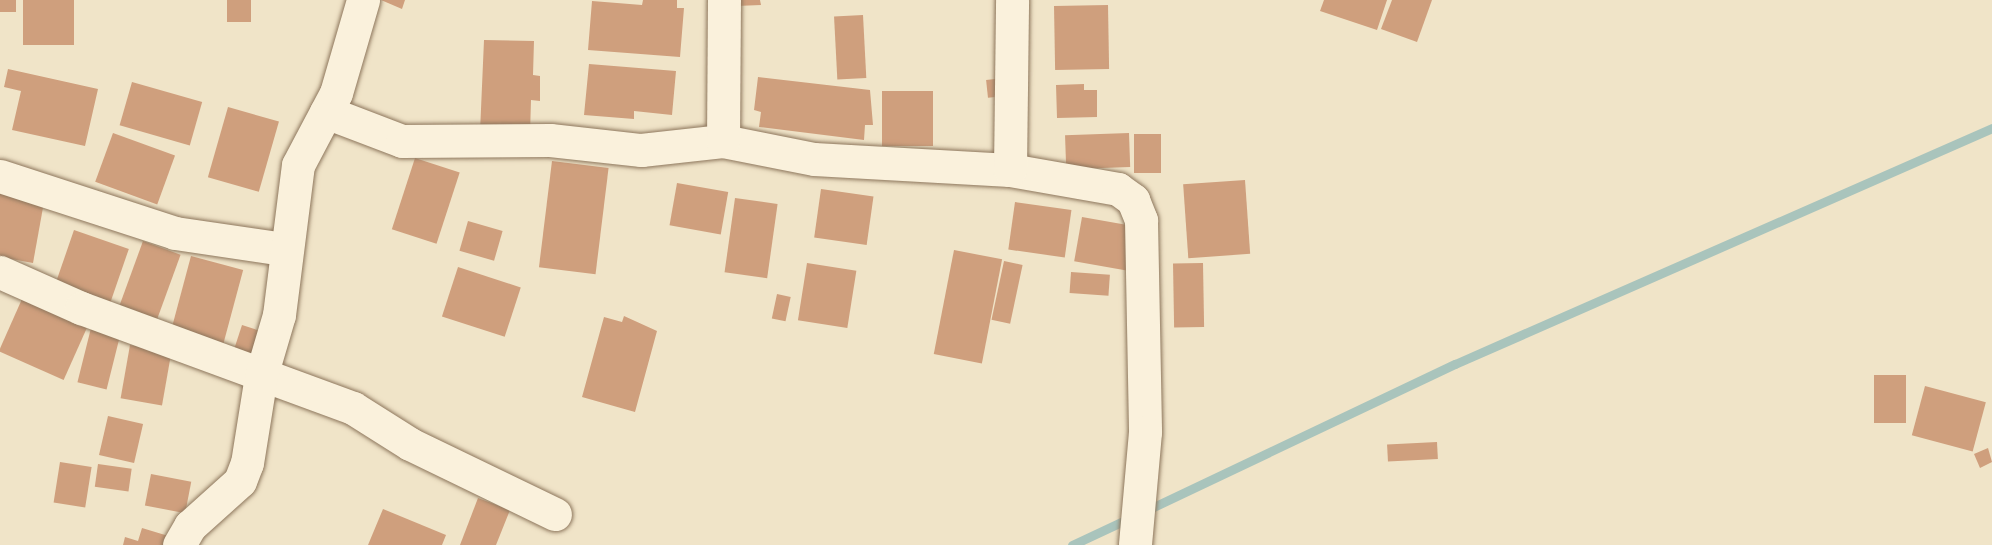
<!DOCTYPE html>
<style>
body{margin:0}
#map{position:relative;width:1992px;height:545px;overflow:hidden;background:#f0e4c8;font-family:Georgia,serif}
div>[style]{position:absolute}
.stream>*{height:9px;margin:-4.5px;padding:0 4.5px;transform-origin:4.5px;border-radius:4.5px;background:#a9c4bc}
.building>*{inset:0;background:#cf9f7d;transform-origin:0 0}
.roads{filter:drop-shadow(0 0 2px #8d765c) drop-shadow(0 0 2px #8d765c)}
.minor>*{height:33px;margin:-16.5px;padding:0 16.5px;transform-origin:16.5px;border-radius:16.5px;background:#faf1dc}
span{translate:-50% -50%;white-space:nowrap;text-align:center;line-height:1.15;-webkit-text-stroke:4.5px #f7eed8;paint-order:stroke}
</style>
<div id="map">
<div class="stream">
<div style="left:1145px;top:511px;width:343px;rotate:-25.4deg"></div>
<div style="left:1455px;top:364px;width:587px;rotate:-23.72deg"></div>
<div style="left:1072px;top:545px;width:64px;rotate:-25deg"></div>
</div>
<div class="building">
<div style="left:0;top:0;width:16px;height:12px"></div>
<div style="left:23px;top:0;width:51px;height:45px"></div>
<div style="left:227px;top:0;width:24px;height:22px"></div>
<div style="clip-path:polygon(381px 0,405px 0,402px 9px)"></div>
<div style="clip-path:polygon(643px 0,677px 0,677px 8px,684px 8px,680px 57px,588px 50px,592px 1px,642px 5px)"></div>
<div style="clip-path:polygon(736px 0,760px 0,761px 5px,736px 6px)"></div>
<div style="clip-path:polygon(1324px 0,1387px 0,1377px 30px,1320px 11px)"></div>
<div style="clip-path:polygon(1392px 0,1432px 0,1417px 42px,1381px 29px)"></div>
<div style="left:1108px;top:5px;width:64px;height:54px;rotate:89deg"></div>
<div style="left:863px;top:15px;width:63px;height:29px;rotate:87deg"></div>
<div style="clip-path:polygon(484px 40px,534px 41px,533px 75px,540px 76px,540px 101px,531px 100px,530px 134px,480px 132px)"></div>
<div style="clip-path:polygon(589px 64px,676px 71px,672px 115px,634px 111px,634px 119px,584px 115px)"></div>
<div style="clip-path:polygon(8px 69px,98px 89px,85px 146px,12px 130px,21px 91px,4px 87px)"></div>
<div style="clip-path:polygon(758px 77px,870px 90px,873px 125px,865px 125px,864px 140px,759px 127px,761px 112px,754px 110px)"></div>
<div style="left:1004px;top:78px;width:18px;height:18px;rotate:84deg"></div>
<div style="left:132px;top:82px;width:73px;height:45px;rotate:16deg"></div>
<div style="clip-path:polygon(1084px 84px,1084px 90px,1097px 90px,1097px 117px,1057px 118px,1056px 85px)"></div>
<div style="left:882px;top:91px;width:51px;height:55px"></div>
<div style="left:228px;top:107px;width:53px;height:73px;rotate:16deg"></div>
<div style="left:113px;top:133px;width:66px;height:52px;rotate:20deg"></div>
<div style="left:1129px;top:133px;width:34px;height:64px;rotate:88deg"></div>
<div style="left:1134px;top:134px;width:27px;height:39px"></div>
<div style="left:415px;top:158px;width:47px;height:75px;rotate:18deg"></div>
<div style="left:552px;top:161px;width:57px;height:107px;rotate:7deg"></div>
<div style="left:1245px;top:180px;width:74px;height:62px;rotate:86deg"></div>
<div style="clip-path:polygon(0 183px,46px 191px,33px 263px,0 257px)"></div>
<div style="left:677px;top:183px;width:52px;height:43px;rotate:10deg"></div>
<div style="left:821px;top:189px;width:53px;height:49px;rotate:8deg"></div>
<div style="left:735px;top:198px;width:43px;height:75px;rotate:8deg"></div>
<div style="left:1015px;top:202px;width:57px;height:48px;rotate:8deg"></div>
<div style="left:1082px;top:217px;width:56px;height:45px;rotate:10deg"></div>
<div style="left:468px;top:221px;width:36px;height:31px;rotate:16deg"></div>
<div style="left:74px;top:230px;width:58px;height:62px;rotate:19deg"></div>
<div style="left:143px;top:241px;width:40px;height:74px;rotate:20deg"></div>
<div style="left:954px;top:250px;width:49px;height:106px;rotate:11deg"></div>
<div style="left:191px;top:256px;width:54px;height:77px;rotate:15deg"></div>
<div style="left:1004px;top:261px;width:19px;height:60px;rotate:12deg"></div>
<div style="left:807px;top:263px;width:50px;height:58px;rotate:9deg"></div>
<div style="left:1203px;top:263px;width:64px;height:30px;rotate:89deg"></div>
<div style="left:458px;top:267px;width:66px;height:52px;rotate:18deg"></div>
<div style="left:1071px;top:272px;width:39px;height:21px;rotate:4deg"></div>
<div style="left:26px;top:290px;width:71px;height:67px;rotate:24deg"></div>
<div style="left:777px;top:294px;width:14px;height:25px;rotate:12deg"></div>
<div style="clip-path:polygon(624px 316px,657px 331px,635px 412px,582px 397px,604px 317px,622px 322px)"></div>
<div style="left:242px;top:325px;width:20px;height:34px;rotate:18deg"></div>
<div style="left:91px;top:328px;width:30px;height:56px;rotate:14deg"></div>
<div style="left:130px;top:345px;width:42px;height:54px;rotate:10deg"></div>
<div style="left:1874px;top:375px;width:32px;height:48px"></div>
<div style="left:1925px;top:386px;width:63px;height:51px;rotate:15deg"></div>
<div style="left:108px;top:416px;width:36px;height:40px;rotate:13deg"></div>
<div style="left:1437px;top:442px;width:17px;height:50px;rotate:87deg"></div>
<div style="clip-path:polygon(1988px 448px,1992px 462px,1980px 468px,1974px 454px)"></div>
<div style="left:60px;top:462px;width:32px;height:41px;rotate:9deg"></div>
<div style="left:98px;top:464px;width:34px;height:23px;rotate:8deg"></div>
<div style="left:151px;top:474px;width:41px;height:32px;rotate:11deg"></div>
<div style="clip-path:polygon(478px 498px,510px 510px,496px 545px,460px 545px)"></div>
<div style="clip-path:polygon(383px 509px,446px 535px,442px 545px,368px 545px)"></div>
<div style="clip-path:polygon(142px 528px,175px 538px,172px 545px,123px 545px,125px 537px,138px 541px)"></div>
</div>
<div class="roads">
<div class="minor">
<div style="left:326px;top:112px;width:81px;rotate:20.9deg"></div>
<div style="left:402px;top:141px;width:148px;rotate:-0.4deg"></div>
<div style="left:550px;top:140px;width:92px;rotate:6.3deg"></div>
<div style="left:641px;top:150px;width:82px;rotate:-6.3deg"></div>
<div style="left:723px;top:141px;width:93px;rotate:11.2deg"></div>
<div style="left:814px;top:159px;width:196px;rotate:3.2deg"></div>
<div style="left:1010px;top:170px;width:110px;rotate:10deg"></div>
<div style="left:1118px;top:189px;width:19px;rotate:36deg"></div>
<div style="left:1133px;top:200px;width:22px;rotate:68deg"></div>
<div style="left:1141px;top:220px;width:212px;rotate:88.9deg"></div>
<div style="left:1145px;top:432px;width:113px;rotate:95.1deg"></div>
<div style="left:723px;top:141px;width:141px;rotate:-89.6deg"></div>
<div style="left:1010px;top:170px;width:170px;rotate:-89.3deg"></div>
<div style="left:0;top:176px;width:184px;rotate:18deg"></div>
<div style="left:175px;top:233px;width:109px;rotate:8.4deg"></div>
<div style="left:0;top:272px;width:89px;rotate:24deg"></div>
<div style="left:81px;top:308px;width:290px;rotate:20.2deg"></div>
<div style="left:353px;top:408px;width:67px;rotate:32.3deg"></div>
<div style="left:410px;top:444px;width:161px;rotate:25.8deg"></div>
<div style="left:179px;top:545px;width:22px;rotate:-60deg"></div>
<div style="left:190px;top:526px;width:67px;rotate:-42deg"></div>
<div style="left:240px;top:481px;width:19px;rotate:-69deg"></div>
<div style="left:247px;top:463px;width:88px;rotate:-80.9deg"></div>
<div style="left:261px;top:376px;width:64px;rotate:-73.6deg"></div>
<div style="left:279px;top:315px;width:151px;rotate:-82.8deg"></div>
<div style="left:298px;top:165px;width:81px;rotate:-62.2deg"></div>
<div style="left:336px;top:93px;width:97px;rotate:-73.8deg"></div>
</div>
</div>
</div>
